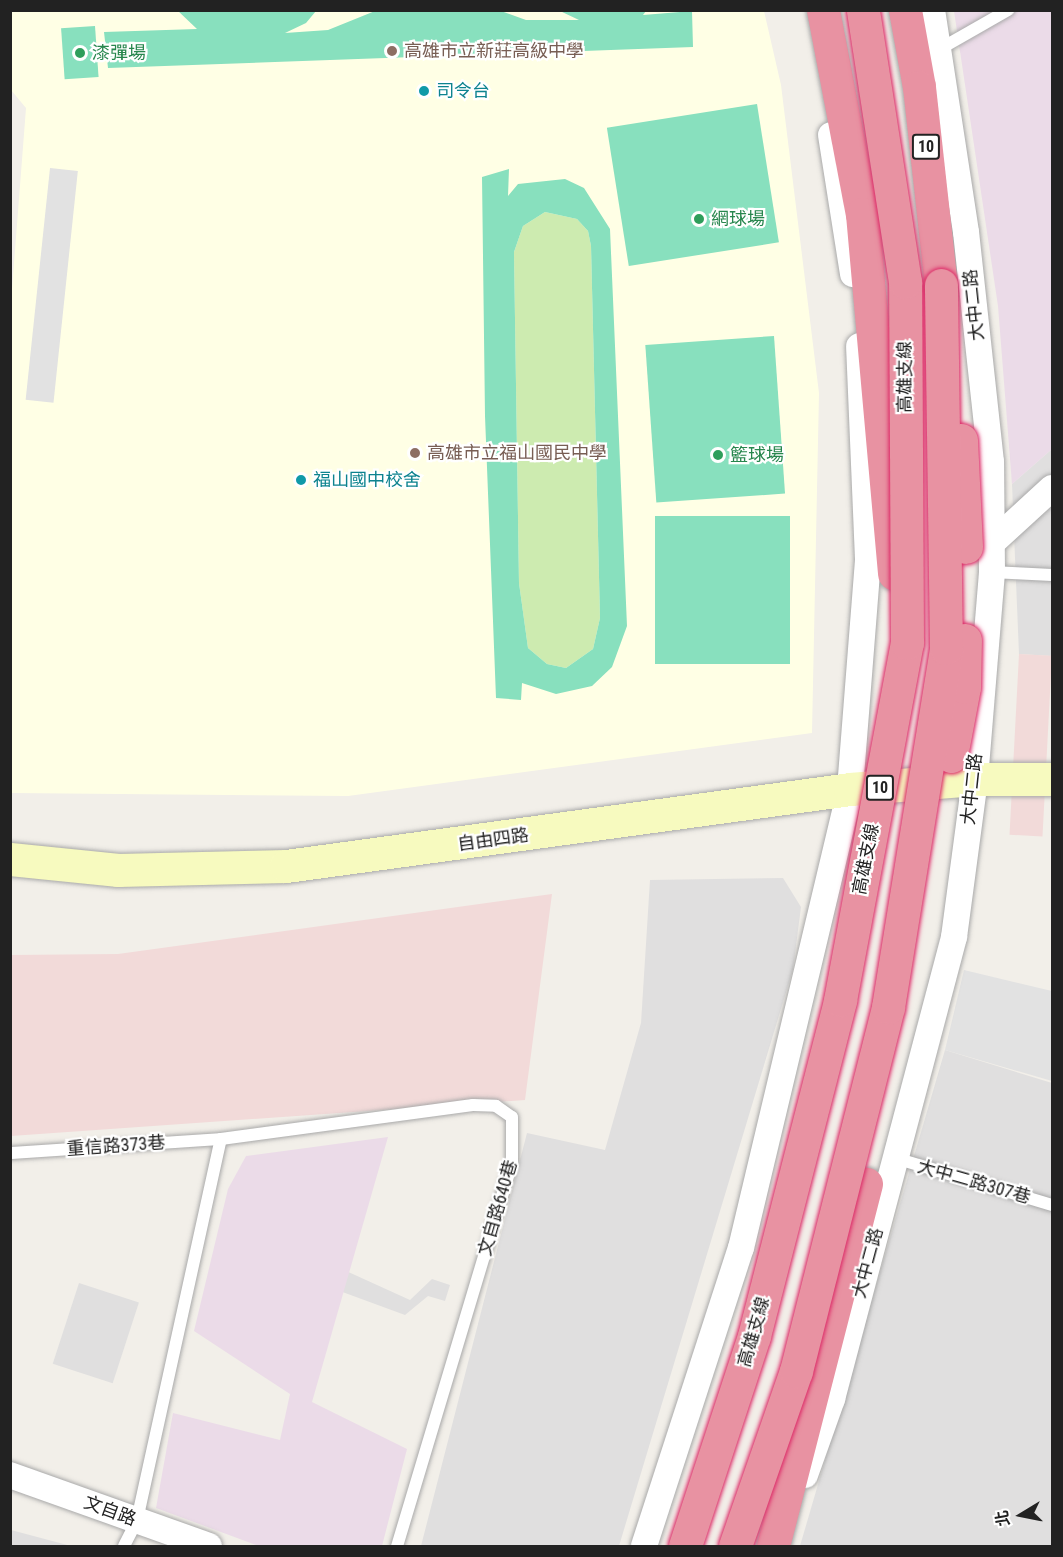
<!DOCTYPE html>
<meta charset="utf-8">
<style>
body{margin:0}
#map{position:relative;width:1063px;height:1557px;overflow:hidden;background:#f2efe9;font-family:"Roboto Condensed","Noto Sans TC",sans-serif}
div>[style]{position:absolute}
.residential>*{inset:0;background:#e0dfdf;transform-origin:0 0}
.commercial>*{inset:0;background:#f2dad9;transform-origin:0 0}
.industrial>*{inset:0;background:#ebdbe8}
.education>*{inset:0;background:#ffffe5}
.grass>*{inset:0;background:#cdebb0}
.pitch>*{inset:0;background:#88e0be;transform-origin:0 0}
.parking>*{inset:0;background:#e2e2e2;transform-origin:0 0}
.roads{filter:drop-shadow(0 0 2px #a9a9a9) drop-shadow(0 0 2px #a9a9a9)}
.lane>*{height:12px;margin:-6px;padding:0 6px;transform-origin:6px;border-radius:6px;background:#fff}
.street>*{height:26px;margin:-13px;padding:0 13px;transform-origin:13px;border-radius:13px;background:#fff}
.secondary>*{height:33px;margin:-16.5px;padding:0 16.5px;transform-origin:16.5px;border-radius:16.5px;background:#f7fabf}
.highway>*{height:33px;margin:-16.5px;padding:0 16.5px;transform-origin:16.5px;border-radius:16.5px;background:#e892a2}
.bridges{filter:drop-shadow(0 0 2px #dc2a67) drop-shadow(0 0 2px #dc2a67)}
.highway-bridge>*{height:33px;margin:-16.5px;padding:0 16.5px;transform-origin:16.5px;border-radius:16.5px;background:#e892a2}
.dots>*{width:16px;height:16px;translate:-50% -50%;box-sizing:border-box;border:3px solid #fff;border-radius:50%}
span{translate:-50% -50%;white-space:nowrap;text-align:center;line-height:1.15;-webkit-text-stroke:4.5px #fff;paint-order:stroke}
.shield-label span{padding:2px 4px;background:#fff;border:2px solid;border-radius:4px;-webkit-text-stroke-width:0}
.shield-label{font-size:16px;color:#222;font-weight:700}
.education-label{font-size:18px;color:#785e54}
.left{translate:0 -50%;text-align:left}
.leisure-label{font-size:18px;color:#27864d}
.culture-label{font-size:18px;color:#0d838f}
.street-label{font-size:18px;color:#222}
.frame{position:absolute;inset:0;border:12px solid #222;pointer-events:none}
.north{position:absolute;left:991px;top:1485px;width:60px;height:60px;-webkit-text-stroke:4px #fff;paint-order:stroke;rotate:260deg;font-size:16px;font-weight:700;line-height:24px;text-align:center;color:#222}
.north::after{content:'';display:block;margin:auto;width:21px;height:27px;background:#222;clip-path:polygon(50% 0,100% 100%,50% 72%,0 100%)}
</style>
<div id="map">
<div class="residential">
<div style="clip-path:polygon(1052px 449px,1052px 656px,1019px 654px,1012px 484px)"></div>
<div style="clip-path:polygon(783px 878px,801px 907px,793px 969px,619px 1546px,421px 1546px,527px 1133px,605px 1150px,641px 1023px,650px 880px)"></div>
<div style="clip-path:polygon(945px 1050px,1052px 1083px,1052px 1546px,800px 1546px)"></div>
<div style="clip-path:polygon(344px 1270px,410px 1300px,432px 1279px,450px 1285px,445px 1301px,428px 1296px,405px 1315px,337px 1290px)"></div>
<div style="left:79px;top:1283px;width:63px;height:85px;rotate:18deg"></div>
<div style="clip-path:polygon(10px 1530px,11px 1530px,71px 1546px,11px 1546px)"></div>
</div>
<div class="commercial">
<div style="left:1019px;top:654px;width:33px;height:181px;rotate:3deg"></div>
<div style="clip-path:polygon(552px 894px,525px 1100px,11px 1136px,11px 955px,118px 954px)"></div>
</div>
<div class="industrial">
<div style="clip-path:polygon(954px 11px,1052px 11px,1052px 449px,1012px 484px,998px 306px)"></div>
<div style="clip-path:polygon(388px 1137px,312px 1402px,407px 1449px,382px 1546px,259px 1546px,156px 1508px,173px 1413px,280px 1440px,290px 1394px,194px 1331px,228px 1189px,246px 1156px)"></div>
</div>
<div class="education">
<div style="clip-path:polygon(11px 11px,764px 11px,781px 85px,819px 393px,812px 733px,348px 796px,11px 793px,10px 315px,26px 108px,11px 90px)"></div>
</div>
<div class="grass">
<div style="clip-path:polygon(545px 212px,577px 219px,588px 231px,591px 246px,600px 618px,593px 649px,566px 668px,547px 664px,528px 648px,519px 583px,514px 252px,523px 226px)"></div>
</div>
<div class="pitch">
<div style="clip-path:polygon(177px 10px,316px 11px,306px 23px,285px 33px,328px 30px,375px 11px,501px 11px,526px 20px,579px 20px,560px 11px,646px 11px,643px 15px,692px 11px,693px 47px,108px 68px,104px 32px,197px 29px)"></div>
<div style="left:95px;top:26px;width:51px;height:34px;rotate:86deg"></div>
<div style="left:757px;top:104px;width:140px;height:152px;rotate:81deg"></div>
<div style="clip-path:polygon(evenodd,509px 169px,508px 196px,518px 184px,565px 179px,584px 188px,610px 229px,627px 626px,612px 667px,592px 686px,556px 694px,522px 683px,521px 700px,496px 698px,485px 416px,482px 177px,509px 169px,545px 212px,577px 219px,588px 231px,591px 246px,600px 618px,593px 649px,566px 668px,547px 664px,528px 648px,519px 583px,514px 252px,523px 226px,545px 212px)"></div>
<div style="left:774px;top:336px;width:158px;height:129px;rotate:86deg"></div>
<div style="left:790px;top:516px;width:148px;height:135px;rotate:90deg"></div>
</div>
<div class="parking">
<div style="left:50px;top:168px;width:28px;height:233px;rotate:6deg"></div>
<div style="clip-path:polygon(964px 970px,1052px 991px,1052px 1081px,945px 1050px)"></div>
</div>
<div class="roads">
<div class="lane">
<div style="left:938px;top:50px;width:81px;rotate:-29.7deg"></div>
<div style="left:992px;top:572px;width:60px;rotate:2.9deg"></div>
<div style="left:10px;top:1153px;width:211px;rotate:-3.8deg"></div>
<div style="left:221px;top:1139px;width:254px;rotate:-7.7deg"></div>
<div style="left:473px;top:1105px;width:23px;rotate:2deg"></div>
<div style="left:496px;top:1106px;width:19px;rotate:35deg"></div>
<div style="left:512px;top:1117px;width:46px;rotate:90deg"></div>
<div style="left:512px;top:1163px;width:400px;rotate:106.7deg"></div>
<div style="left:895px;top:1158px;width:164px;rotate:16.7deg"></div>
<div style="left:124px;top:1546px;width:29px;rotate:-63deg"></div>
<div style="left:137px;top:1520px;width:390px;rotate:-77.6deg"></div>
</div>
<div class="street">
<div style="left:831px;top:135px;width:141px;rotate:81deg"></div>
<div style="left:993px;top:542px;width:80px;rotate:-42.5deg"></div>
<div style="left:10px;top:1475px;width:211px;rotate:19.6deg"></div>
<div style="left:805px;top:1475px;width:81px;rotate:-70.4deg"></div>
<div style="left:832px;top:1399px;width:478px;rotate:-75.2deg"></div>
<div style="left:954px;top:937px;width:159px;rotate:-82.4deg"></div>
<div style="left:975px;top:779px;width:208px;rotate:-85.3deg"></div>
<div style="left:992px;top:572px;width:110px;rotate:-90.5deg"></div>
<div style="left:991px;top:462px;width:231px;rotate:-96.2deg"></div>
<div style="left:966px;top:232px;width:225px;rotate:-98.7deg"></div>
<div style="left:644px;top:1546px;width:313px;rotate:-72deg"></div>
<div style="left:741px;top:1248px;width:472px;rotate:-76.6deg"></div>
<div style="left:850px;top:789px;width:231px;rotate:-85.5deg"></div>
<div style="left:868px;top:559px;width:213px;rotate:-92.4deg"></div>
</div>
<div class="secondary">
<div style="left:10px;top:859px;width:109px;rotate:5.8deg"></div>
<div style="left:118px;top:870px;width:168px;rotate:-1.4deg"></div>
<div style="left:286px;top:866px;width:569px;rotate:-7.77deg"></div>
<div style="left:850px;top:789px;width:125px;rotate:-4.6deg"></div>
<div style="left:975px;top:779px;width:77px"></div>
</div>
<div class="highway">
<div style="left:823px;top:10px;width:208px;rotate:79.2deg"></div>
<div style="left:862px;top:214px;width:361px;rotate:84.9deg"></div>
<div style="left:905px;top:10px;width:78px;rotate:79.7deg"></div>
<div style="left:919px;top:87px;width:199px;rotate:83.7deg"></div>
<div style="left:773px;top:1546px;width:374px;rotate:-75.6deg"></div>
</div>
</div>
<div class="bridges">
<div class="highway-bridge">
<div style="left:961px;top:440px;width:107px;rotate:87.3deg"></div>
<div style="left:951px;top:756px;width:70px;rotate:-79.3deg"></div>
<div style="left:964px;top:687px;width:47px;rotate:-88.8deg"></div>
<div style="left:685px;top:1546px;width:221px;rotate:-71.8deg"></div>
<div style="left:754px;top:1336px;width:347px;rotate:-75.6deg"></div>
<div style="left:840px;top:1000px;width:363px;rotate:-79.4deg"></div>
<div style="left:907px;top:643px;width:361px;rotate:-90.3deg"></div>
<div style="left:905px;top:282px;width:275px;rotate:-98.8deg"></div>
<div style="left:735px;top:1546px;width:185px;rotate:-70.8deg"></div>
<div style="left:796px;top:1371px;width:375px;rotate:-75.8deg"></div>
<div style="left:888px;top:1007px;width:364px;rotate:-80.8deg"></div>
<div style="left:946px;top:648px;width:363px;rotate:-90.8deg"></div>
</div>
</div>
<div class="dots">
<div style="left:392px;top:51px;background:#8d6e63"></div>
<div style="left:80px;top:53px;background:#2e9e5b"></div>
<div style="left:424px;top:91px;background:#0f9aa8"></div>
<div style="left:699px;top:219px;background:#2e9e5b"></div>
<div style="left:415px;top:453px;background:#8d6e63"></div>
<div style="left:718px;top:455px;background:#2e9e5b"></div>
<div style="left:301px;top:480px;background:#0f9aa8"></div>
</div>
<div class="shield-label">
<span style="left:926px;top:147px">10</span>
<span style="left:880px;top:788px">10</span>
</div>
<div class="education-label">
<span class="left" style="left:404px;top:51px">高雄市立新莊高級中學</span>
<span class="left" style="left:427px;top:453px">高雄市立福山國民中學</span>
</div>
<div class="leisure-label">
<span class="left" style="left:92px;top:53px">漆彈場</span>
<span class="left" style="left:711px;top:219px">網球場</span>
<span class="left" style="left:730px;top:455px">籃球場</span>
</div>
<div class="culture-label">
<span class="left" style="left:436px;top:91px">司令台</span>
<span class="left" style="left:313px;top:480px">福山國中校舍</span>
</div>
<div class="street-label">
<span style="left:974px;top:305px;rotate:-96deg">大中二路</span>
<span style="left:905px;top:377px;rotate:-90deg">高雄支線</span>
<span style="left:972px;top:789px;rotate:-84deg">大中二路</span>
<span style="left:493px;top:840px;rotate:-8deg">自由四路</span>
<span style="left:866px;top:859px;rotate:-79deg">高雄支線</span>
<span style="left:116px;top:1146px;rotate:-4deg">重信路373巷</span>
<span style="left:974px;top:1182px;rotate:16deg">大中二路307巷</span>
<span style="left:498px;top:1208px;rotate:-74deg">文自路640巷</span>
<span style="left:868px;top:1263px;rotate:-75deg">大中二路</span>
<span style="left:754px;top:1332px;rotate:-74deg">高雄支線</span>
<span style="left:110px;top:1511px;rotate:20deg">文自路</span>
</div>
<div class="frame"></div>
<div class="north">北</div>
</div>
